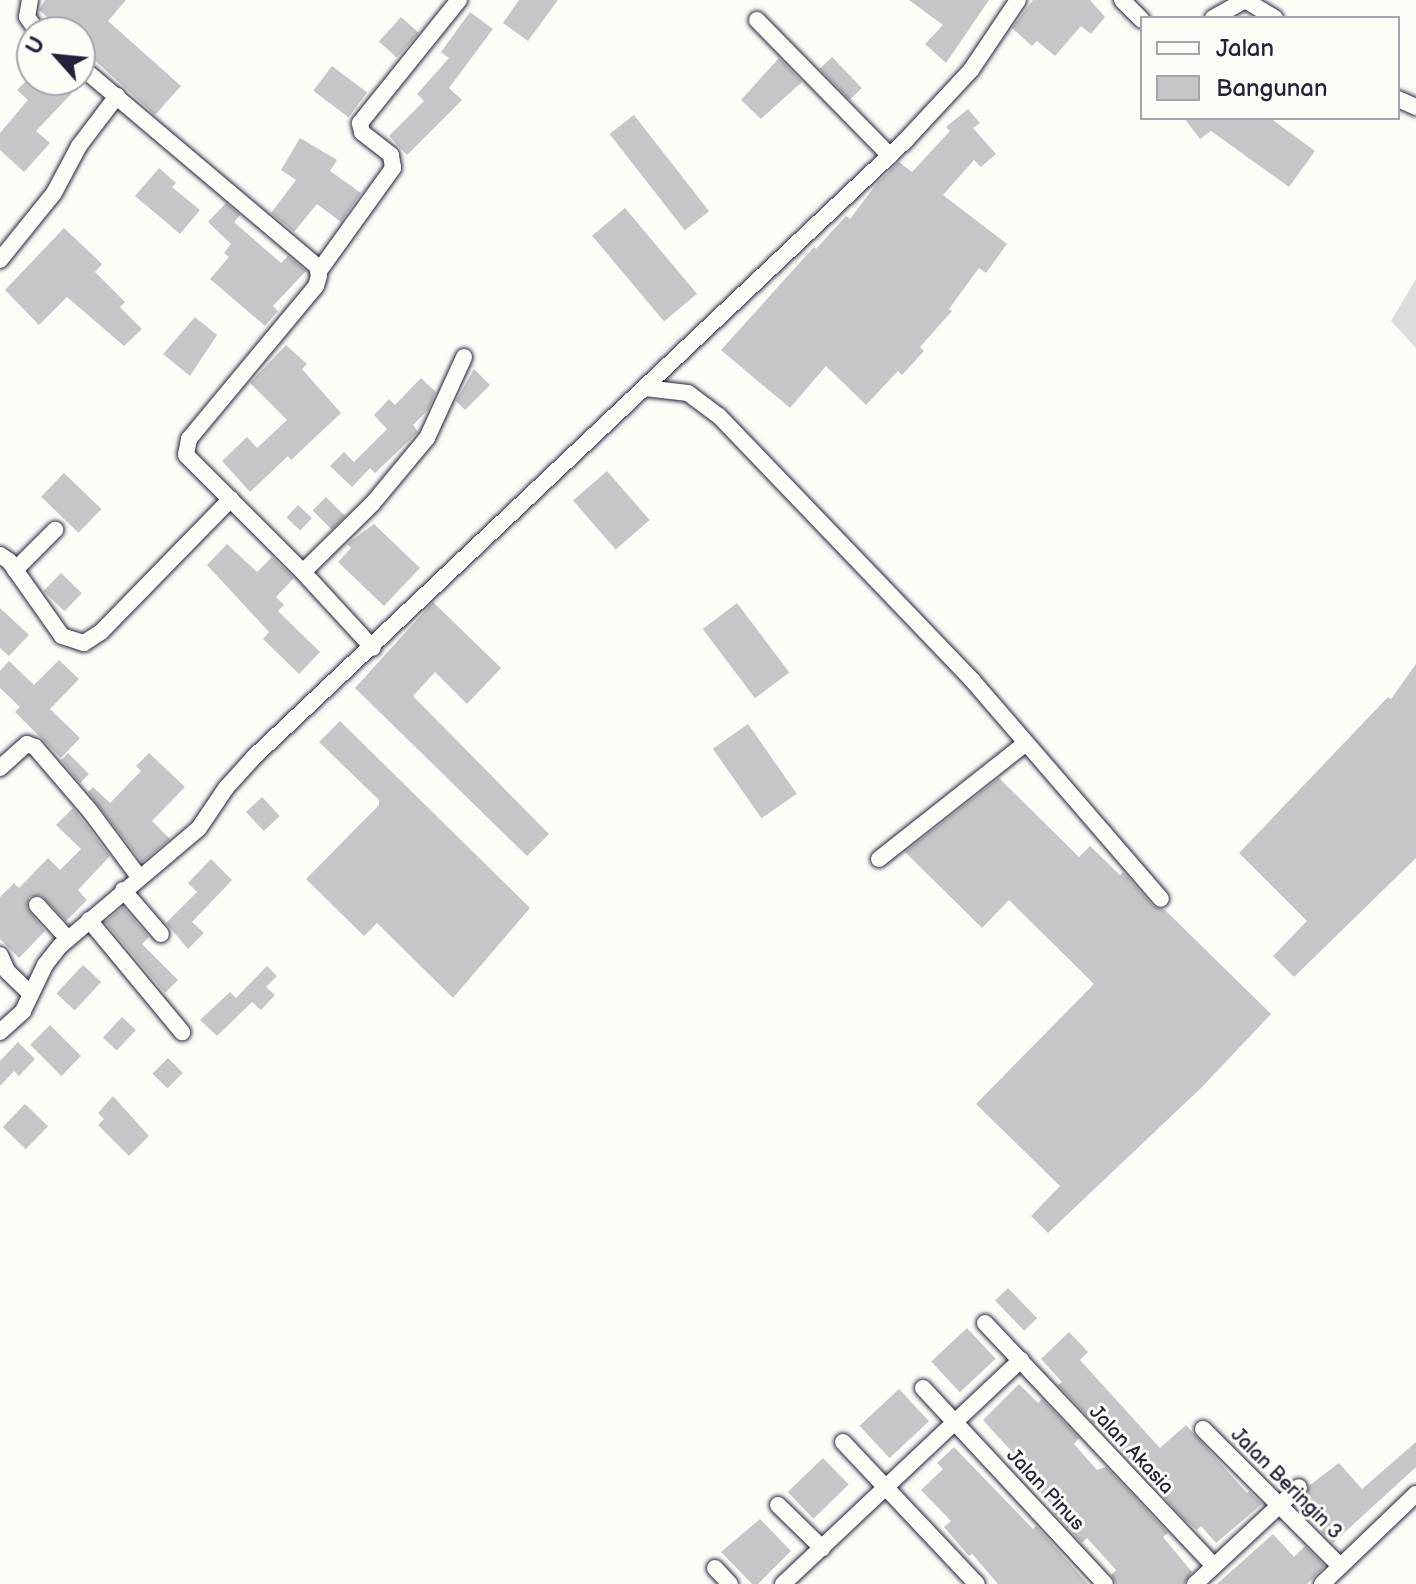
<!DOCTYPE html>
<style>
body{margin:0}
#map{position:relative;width:1416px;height:1584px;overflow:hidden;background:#fdfcf7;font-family:"Balsamiq Sans",sans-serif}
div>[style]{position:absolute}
.green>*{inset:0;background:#dddcdb}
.building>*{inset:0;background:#c6c6c8;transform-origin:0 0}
.roads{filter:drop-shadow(0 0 2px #22223b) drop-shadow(0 0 2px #22223b)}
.minor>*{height:16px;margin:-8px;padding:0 8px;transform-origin:8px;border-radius:8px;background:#fdfcf7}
span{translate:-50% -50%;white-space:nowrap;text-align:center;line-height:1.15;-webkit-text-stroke:6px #fdfcf7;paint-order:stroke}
.street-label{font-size:20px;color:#22223b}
.legend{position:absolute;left:1140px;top:16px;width:260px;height:104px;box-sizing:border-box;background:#fdfcf7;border:2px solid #a5a5ac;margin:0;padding:10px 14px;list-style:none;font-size:24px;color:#22223b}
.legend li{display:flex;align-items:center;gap:16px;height:40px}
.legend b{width:40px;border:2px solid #a5a5ac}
.north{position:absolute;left:16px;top:16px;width:80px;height:80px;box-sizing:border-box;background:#fdfcf7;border:2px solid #a5a5ac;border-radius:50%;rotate:297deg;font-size:22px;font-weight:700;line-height:32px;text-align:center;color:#22223b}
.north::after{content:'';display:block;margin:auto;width:28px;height:36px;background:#22223b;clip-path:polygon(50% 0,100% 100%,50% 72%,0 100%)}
</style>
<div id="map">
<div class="green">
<div style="clip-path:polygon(1416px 279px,1416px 348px,1391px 321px)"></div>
</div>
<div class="building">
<div style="clip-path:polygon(45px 0,126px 0,108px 21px,181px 86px,155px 115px,80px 47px,80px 32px,64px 32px,39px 10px)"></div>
<div style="clip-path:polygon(519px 0,558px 0,528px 41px,503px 23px)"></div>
<div style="clip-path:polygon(909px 0,989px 0,946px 63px,925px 44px,943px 25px)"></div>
<div style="clip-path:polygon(1033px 0,1090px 0,1105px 17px,1091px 34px,1081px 26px,1055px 56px,1037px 41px,1032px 46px,1012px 28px)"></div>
<div style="clip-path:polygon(470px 12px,493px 29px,449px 88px,462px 100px,407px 155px,389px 136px,424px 101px,417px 94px,449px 58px,441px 52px)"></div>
<div style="left:401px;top:17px;width:24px;height:33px;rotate:42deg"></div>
<div style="left:832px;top:57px;width:43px;height:17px;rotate:46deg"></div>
<div style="clip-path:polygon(779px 58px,802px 82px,761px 119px,741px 100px)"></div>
<div style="left:332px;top:66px;width:44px;height:31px;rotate:37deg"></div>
<div style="clip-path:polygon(27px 80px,58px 80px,72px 93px,36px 131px,50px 143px,24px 172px,0 150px,0 133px,28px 100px,17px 90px)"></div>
<div style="clip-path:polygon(968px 109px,980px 123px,973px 128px,996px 154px,981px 167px,974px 160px,943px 195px,1007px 244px,986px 273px,979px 268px,949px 309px,952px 311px,920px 347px,924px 351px,902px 375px,898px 371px,866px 405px,826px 366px,790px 408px,721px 350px,814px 247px,816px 249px,846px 216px,850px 219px,878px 182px,899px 162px,912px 172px,950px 131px,946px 127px)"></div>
<div style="left:634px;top:115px;width:122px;height:31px;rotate:52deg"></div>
<div style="clip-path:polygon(1184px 118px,1270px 118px,1315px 151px,1289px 187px,1211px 131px,1200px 139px)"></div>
<div style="clip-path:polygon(300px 138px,337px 160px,330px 171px,361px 193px,341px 222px,317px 204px,294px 232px,271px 213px,296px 180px,281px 170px)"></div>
<div style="clip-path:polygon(159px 168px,176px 183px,172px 187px,200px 210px,180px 234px,135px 196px)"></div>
<div style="clip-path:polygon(226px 203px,240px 215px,234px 222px,281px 263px,288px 256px,306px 271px,273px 306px,278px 311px,265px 326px,210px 279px,229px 257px,224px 253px,231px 244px,208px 222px)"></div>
<div style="left:625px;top:208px;width:112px;height:43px;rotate:50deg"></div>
<div style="clip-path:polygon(64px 228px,102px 264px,95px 272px,125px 302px,120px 307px,142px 329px,124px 346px,67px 297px,39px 325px,5px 290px)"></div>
<div style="clip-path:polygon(195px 317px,217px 335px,190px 376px,163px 354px)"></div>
<div style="clip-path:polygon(286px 345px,307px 364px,302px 369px,341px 413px,291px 460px,288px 456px,250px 492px,222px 461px,247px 437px,257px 448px,287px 420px,250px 383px)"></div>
<div style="clip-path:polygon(474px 369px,490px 385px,465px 410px,456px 401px)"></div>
<div style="clip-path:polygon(421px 378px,436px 392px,428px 410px,413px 425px,418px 432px,375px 473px,370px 468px,352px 487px,330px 466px,344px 452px,354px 462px,387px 429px,374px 415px,389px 399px,395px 405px)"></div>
<div style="left:607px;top:471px;width:65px;height:45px;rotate:49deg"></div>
<div style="left:64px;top:473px;width:52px;height:33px;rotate:44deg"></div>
<div style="left:326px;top:497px;width:27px;height:19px;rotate:45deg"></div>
<div style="left:298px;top:505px;width:19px;height:17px;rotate:43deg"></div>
<div style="clip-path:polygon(374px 524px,420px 568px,384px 606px,338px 562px,351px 548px,347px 544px)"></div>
<div style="clip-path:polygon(227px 544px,257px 572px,272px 557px,294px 578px,276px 597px,284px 605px,278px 611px,320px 652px,299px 674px,263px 639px,269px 632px,207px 565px)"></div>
<div style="left:61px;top:573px;width:29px;height:25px;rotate:44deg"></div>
<div style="clip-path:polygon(433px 602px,501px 668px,467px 704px,435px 672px,413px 696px,549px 834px,527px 856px,355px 688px)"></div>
<div style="left:737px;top:603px;width:87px;height:43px;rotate:53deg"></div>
<div style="clip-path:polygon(0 608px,29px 635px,9px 656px,0 648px)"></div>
<div style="clip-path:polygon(59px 660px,79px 679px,50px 709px,80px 738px,61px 758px,15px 712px,20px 707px,0 688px,0 671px,9px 661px,34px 685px)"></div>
<div style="clip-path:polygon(1416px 664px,1416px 858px,1294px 977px,1273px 956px,1307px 921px,1239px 853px,1388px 697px,1391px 699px)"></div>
<div style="clip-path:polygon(340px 721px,530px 908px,453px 998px,377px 923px,364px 936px,306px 879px,379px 805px,379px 800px,319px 742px)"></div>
<div style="left:748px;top:724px;width:85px;height:43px;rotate:55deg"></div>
<div style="clip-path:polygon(68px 753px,89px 774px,80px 783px,61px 760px)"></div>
<div style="clip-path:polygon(149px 753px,185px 787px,152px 821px,170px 839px,142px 862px,88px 792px,93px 787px,110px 803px,141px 771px,136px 766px)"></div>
<div style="clip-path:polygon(999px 778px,1079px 857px,1090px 846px,1120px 875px,1123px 872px,1153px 906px,1165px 910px,1271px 1014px,1202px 1087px,1048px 1233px,1031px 1216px,1060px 1186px,976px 1104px,1094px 984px,1009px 900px,982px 928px,905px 852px)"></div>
<div style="left:262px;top:797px;width:26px;height:22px;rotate:47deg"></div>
<div style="clip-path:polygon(73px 808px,110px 856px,78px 890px,87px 900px,66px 921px,41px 895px,29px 897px,27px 908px,45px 931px,19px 958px,0 939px,0 897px,14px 883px,19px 888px,48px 858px,60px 870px,81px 849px,56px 825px)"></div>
<div style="clip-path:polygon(211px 859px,232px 880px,192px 922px,204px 933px,188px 949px,166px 923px,197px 892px,188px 883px)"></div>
<div style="clip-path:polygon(123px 907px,149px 937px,142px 944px,178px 980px,165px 993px,105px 922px)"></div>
<div style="left:83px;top:965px;width:25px;height:39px;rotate:43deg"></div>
<div style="clip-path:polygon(267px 966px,277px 976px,266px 987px,275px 995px,261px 1010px,252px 1002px,217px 1036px,200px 1020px,230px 992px,236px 998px)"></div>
<div style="left:122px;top:1017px;width:19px;height:28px;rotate:43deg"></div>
<div style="left:50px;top:1025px;width:44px;height:28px;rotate:45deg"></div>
<div style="clip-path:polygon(18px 1042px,35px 1059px,19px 1076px,14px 1071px,0 1086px,0 1061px)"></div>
<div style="left:168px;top:1058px;width:21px;height:22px;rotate:45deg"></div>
<div style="clip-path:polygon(113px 1096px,149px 1136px,129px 1156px,98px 1125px,104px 1119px,98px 1113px)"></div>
<div style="left:25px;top:1104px;width:32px;height:32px;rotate:44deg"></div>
<div style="left:1008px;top:1288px;width:42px;height:18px;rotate:46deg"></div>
<div style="left:967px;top:1328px;width:42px;height:49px;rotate:47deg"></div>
<div style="clip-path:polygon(1069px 1332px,1088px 1352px,1080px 1360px,1160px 1448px,1186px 1425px,1247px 1493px,1249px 1491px,1262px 1504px,1216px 1543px,1201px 1526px,1197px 1530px,1184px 1519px,1097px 1422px,1095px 1424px,1058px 1385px,1062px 1382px,1041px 1359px)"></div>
<div style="clip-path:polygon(1019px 1384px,1038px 1403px,1042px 1399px,1079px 1438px,1074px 1444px,1097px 1470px,1106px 1467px,1168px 1533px,1163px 1537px,1192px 1572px,1184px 1584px,1116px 1584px,1111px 1575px,1116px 1570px,1087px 1538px,1082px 1543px,1053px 1512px,1056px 1509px,1008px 1457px,1013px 1453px,983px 1420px)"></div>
<div style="left:899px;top:1389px;width:44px;height:54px;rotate:47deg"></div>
<div style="clip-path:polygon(1416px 1442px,1416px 1467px,1333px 1543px,1321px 1532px,1324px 1526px,1301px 1500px,1310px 1485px,1339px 1463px,1362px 1489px)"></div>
<div style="clip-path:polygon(954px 1447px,1033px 1529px,1036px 1526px,1088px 1584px,998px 1584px,972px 1554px,969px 1556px,944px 1527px,951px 1521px,921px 1490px,943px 1469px,937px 1463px)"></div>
<div style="left:823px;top:1458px;width:37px;height:49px;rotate:46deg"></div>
<div style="clip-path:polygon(760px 1519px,791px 1551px,758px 1584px,752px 1584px,721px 1552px)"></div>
<div style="clip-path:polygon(1273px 1534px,1294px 1557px,1305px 1546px,1325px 1566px,1307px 1584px,1217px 1584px)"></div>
</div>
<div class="roads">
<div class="minor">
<div style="left:30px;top:0;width:17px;rotate:100deg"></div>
<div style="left:27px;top:17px;width:19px;rotate:54deg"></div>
<div style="left:1122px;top:0;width:28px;rotate:45deg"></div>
<div style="left:1213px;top:18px;width:37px;rotate:-29deg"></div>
<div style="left:1245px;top:0;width:35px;rotate:31deg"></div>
<div style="left:757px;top:20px;width:190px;rotate:45.6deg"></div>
<div style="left:80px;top:66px;width:310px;rotate:40.2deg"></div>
<div style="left:317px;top:266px;width:10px;rotate:79deg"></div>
<div style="left:319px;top:276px;width:10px;rotate:107deg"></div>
<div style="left:316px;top:286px;width:199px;rotate:129.7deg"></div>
<div style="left:189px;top:439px;width:16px;rotate:101deg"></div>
<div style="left:186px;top:455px;width:165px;rotate:45deg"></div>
<div style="left:303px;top:572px;width:103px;rotate:47.4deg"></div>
<div style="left:1398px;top:99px;width:20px;rotate:24deg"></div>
<div style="left:0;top:260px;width:86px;rotate:-51.1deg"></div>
<div style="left:54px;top:193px;width:53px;rotate:-62deg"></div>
<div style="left:79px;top:146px;width:63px;rotate:-52.8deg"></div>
<div style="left:319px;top:271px;width:127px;rotate:-54.3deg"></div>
<div style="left:393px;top:168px;width:13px;rotate:-99deg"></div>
<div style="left:391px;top:155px;width:37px;rotate:-142deg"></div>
<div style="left:362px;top:132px;width:9px;rotate:-103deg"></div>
<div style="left:360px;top:123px;width:158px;rotate:-51.2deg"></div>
<div style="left:645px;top:388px;width:43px;rotate:6.6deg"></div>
<div style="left:688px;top:393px;width:39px;rotate:37deg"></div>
<div style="left:719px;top:416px;width:366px;rotate:46.2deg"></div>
<div style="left:972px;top:680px;width:289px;rotate:49.2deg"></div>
<div style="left:0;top:555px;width:11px;rotate:34deg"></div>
<div style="left:9px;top:561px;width:92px;rotate:54.8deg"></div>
<div style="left:62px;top:636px;width:23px;rotate:18deg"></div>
<div style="left:84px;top:643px;width:20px;rotate:-33deg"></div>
<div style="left:101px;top:632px;width:186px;rotate:-45.7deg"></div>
<div style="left:15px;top:570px;width:57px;rotate:-45deg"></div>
<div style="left:303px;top:572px;width:98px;rotate:-44.6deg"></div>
<div style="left:373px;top:503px;width:85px;rotate:-50.3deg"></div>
<div style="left:427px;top:438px;width:89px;rotate:-65.4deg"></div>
<div style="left:0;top:768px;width:36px;rotate:-42deg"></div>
<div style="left:27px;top:744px;width:9px;rotate:21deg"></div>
<div style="left:35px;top:747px;width:84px;rotate:49.3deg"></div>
<div style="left:90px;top:811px;width:82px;rotate:53.4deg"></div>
<div style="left:879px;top:859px;width:187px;rotate:-38.3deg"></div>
<div style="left:123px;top:890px;width:58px;rotate:49.2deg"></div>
<div style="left:37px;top:905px;width:46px;rotate:47.6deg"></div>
<div style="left:89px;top:920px;width:146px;rotate:50.3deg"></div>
<div style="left:0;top:955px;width:17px;rotate:66deg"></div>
<div style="left:7px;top:971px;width:33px;rotate:44deg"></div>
<div style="left:0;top:1032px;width:31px;rotate:-42deg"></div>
<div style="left:23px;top:1011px;width:51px;rotate:-64.4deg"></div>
<div style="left:45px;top:965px;width:24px;rotate:-52deg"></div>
<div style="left:60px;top:946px;width:182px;rotate:-40.3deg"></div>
<div style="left:199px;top:828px;width:48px;rotate:-56deg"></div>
<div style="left:226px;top:788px;width:42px;rotate:-47.9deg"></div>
<div style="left:254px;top:757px;width:898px;rotate:-43.42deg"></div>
<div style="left:906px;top:140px;width:96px;rotate:-47.1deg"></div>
<div style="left:971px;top:70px;width:84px;rotate:-56.1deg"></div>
<div style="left:985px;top:1323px;width:334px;rotate:46.7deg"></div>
<div style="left:923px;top:1388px;width:267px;rotate:47.1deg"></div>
<div style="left:1203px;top:1429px;width:194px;rotate:45deg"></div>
<div style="left:843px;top:1442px;width:195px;rotate:46.7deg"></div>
<div style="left:778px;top:1505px;width:62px;rotate:44.3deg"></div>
<div style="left:715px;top:1568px;width:22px;rotate:47deg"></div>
<div style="left:783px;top:1584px;width:327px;rotate:-43.3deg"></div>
<div style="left:1195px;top:1584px;width:142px;rotate:-43deg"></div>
<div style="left:1322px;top:1584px;width:130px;rotate:-43.8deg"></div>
</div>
</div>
<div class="street-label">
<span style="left:1131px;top:1450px;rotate:47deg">Jalan Akasia</span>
<span style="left:1286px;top:1484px;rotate:45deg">Jalan Beringin 3</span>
<span style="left:1045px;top:1490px;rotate:47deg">Jalan Pinus</span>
</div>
<ul class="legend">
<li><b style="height:10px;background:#fdfcf7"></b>Jalan</li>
<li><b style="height:22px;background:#c6c6c8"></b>Bangunan</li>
</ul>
<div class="north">U</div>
</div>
